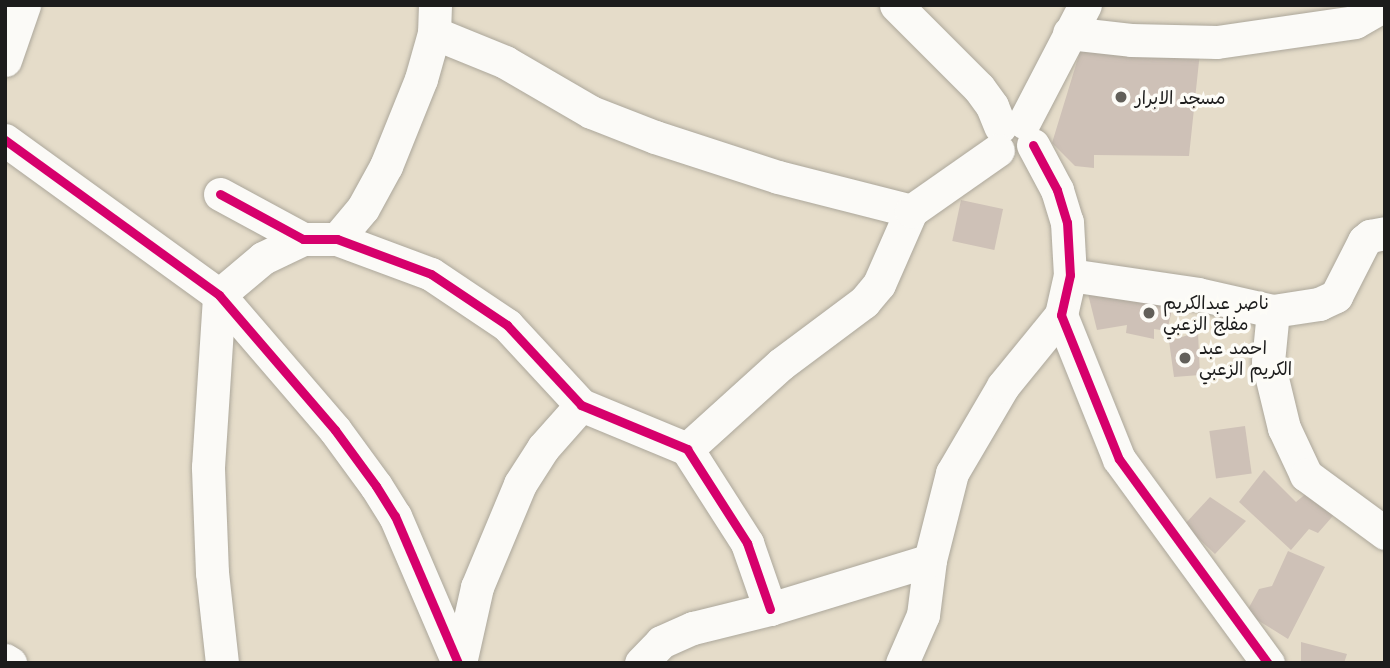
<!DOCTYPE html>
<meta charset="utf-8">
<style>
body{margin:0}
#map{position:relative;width:1390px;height:668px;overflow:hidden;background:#e5dcc9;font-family:"Playpen Sans","Playpen Sans Arabic",sans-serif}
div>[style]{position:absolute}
.building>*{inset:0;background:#cec1b7;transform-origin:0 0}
.roads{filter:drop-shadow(0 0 2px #aca79b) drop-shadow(0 0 2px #aca79b)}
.minor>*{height:33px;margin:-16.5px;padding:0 16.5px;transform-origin:16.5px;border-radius:16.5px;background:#fbfaf7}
.cycleway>*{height:9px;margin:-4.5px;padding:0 4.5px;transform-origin:4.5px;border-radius:4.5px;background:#d6006c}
.dots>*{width:19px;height:19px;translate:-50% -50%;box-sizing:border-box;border:4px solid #fdfcf7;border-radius:50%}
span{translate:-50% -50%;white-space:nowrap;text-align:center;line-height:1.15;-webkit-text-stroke:7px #fdfcf7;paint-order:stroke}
.poi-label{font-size:18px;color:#1c1c1c}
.left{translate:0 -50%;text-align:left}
.frame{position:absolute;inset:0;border:7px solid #1c1c1c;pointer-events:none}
</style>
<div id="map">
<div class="building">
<div style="clip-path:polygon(1082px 45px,1200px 52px,1189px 156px,1094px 155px,1094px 168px,1075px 166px,1052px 143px)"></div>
<div style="left:961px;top:200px;width:43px;height:42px;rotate:12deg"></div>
<div style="clip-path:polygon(1088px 294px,1174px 301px,1167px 331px,1154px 329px,1154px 339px,1126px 333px,1127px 325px,1097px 330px)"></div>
<div style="clip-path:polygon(1198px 332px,1200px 375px,1174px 377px,1169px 341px)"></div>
<div style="left:1245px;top:426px;width:48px;height:36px;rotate:82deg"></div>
<div style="clip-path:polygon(1264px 470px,1296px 502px,1314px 487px,1339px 509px,1318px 533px,1309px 529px,1291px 550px,1239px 502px)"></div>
<div style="clip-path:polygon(1210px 497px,1246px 521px,1215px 554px,1184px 525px)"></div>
<div style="clip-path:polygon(1288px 551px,1325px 567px,1288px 639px,1246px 613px,1259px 589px,1272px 586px)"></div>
<div style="clip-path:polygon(1301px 642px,1347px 654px,1344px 663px,1301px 663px)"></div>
</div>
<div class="roads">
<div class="minor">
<div style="left:435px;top:5px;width:28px;rotate:92deg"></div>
<div style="left:434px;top:33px;width:77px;rotate:22.2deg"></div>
<div style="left:505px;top:62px;width:99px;rotate:30.2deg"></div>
<div style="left:591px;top:112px;width:69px;rotate:21.3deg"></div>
<div style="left:655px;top:137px;width:129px;rotate:18deg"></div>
<div style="left:778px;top:177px;width:137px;rotate:14.3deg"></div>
<div style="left:896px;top:5px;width:117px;rotate:45deg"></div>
<div style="left:979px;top:88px;width:22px;rotate:54deg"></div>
<div style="left:992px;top:106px;width:22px;rotate:68deg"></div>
<div style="left:1069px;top:33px;width:62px;rotate:6.4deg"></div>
<div style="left:1131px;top:40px;width:86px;rotate:1.3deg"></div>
<div style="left:1217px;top:42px;width:139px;rotate:-8.2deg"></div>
<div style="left:1355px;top:22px;width:34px;rotate:-30deg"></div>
<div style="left:5px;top:60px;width:58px;rotate:-70.9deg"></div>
<div style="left:1024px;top:122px;width:132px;rotate:-62.5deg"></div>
<div style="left:5px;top:140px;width:264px;rotate:35.9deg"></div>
<div style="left:219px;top:295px;width:178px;rotate:49.3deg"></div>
<div style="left:335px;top:430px;width:69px;rotate:53.8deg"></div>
<div style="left:376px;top:486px;width:36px;rotate:58deg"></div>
<div style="left:395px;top:516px;width:160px;rotate:66.8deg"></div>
<div style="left:1033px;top:145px;width:51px;rotate:61.9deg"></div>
<div style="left:1057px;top:190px;width:34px;rotate:73deg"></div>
<div style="left:1067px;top:222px;width:53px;rotate:86.8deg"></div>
<div style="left:1070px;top:275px;width:41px;rotate:102.7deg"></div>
<div style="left:1061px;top:315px;width:155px;rotate:68.1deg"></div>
<div style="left:1119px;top:459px;width:253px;rotate:53.9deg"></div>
<div style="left:220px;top:194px;width:94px;rotate:28.5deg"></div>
<div style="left:303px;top:239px;width:34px"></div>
<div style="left:337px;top:239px;width:100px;rotate:20.4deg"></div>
<div style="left:431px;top:274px;width:92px;rotate:33.9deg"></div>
<div style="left:507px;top:325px;width:109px;rotate:47.2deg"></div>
<div style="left:581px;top:405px;width:115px;rotate:22.5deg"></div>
<div style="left:687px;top:449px;width:112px;rotate:57.4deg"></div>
<div style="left:747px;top:543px;width:70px;rotate:70.8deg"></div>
<div style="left:337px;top:239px;width:40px;rotate:-50deg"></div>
<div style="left:363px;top:208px;width:48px;rotate:-61.3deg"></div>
<div style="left:386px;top:166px;width:94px;rotate:-68.1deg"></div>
<div style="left:421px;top:79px;width:48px;rotate:-74.2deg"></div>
<div style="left:1070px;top:275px;width:129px;rotate:8.4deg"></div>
<div style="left:1198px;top:294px;width:77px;rotate:12.8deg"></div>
<div style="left:1273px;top:311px;width:47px;rotate:-8.7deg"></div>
<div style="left:1319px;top:304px;width:19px;rotate:-25deg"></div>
<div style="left:1336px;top:296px;width:62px;rotate:-63deg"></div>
<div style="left:1364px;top:241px;width:8px;rotate:-40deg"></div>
<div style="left:1370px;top:236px;width:15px;rotate:-11deg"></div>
<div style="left:1273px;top:311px;width:51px;rotate:95.6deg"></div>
<div style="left:1268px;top:362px;width:68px;rotate:76.4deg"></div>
<div style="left:1284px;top:428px;width:52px;rotate:64.9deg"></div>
<div style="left:1306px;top:475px;width:98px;rotate:36.3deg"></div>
<div style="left:687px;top:449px;width:127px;rotate:-42.1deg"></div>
<div style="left:781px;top:364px;width:104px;rotate:-36.8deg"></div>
<div style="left:864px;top:302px;width:23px;rotate:-50deg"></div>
<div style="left:879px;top:284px;width:80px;rotate:-66.3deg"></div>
<div style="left:911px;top:211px;width:106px;rotate:-35deg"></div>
<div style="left:5px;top:660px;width:6px;rotate:31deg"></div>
<div style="left:222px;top:663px;width:91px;rotate:-96.3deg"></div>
<div style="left:212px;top:573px;width:106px;rotate:-92.2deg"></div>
<div style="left:208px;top:467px;width:172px;rotate:-86.3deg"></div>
<div style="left:219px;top:295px;width:57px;rotate:-40.1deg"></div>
<div style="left:263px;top:258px;width:44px;rotate:-25.4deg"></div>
<div style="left:460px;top:663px;width:78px;rotate:-77.4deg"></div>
<div style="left:477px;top:587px;width:112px;rotate:-67.3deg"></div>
<div style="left:520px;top:484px;width:43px;rotate:-57.4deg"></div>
<div style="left:543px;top:448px;width:57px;rotate:-48.5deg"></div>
<div style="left:641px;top:663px;width:29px;rotate:-46deg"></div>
<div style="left:661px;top:642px;width:35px;rotate:-24deg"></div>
<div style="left:693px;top:628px;width:79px;rotate:-13.9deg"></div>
<div style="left:770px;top:609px;width:167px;rotate:-17deg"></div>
<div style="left:902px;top:663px;width:52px;rotate:-66.4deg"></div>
<div style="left:923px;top:615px;width:55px;rotate:-82.7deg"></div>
<div style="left:930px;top:560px;width:90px;rotate:-75.8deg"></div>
<div style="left:952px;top:473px;width:101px;rotate:-59.6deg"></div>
<div style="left:1003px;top:386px;width:92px;rotate:-50.8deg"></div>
</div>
</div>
<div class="cycleway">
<div style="left:5px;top:140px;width:264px;rotate:35.9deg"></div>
<div style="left:219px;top:295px;width:178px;rotate:49.3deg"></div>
<div style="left:335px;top:430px;width:69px;rotate:53.8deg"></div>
<div style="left:376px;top:486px;width:36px;rotate:58deg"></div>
<div style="left:395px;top:516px;width:160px;rotate:66.8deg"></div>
<div style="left:1033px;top:145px;width:51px;rotate:61.9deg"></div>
<div style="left:1057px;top:190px;width:34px;rotate:73deg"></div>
<div style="left:1067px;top:222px;width:53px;rotate:86.8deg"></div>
<div style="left:1070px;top:275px;width:41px;rotate:102.7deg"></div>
<div style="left:1061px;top:315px;width:155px;rotate:68.1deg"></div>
<div style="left:1119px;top:459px;width:253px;rotate:53.9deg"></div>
<div style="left:220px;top:194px;width:94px;rotate:28.5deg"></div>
<div style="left:303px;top:239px;width:34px"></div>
<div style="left:337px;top:239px;width:100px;rotate:20.4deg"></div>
<div style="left:431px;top:274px;width:92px;rotate:33.9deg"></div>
<div style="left:507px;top:325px;width:109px;rotate:47.2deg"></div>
<div style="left:581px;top:405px;width:115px;rotate:22.5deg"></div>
<div style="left:687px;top:449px;width:112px;rotate:57.4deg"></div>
<div style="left:747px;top:543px;width:70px;rotate:70.8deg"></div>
</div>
<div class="dots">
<div style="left:1121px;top:97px;background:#625f59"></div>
<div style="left:1149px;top:313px;background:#625f59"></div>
<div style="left:1185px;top:358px;background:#625f59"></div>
</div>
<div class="poi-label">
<span class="left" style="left:1135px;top:97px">مسجد الابرار</span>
<span class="left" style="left:1163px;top:313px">ناصر عبدالكريم<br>مفلج الزعبي</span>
<span class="left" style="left:1199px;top:358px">احمد عبد<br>الكريم الزعبي</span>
</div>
<div class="frame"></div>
</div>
